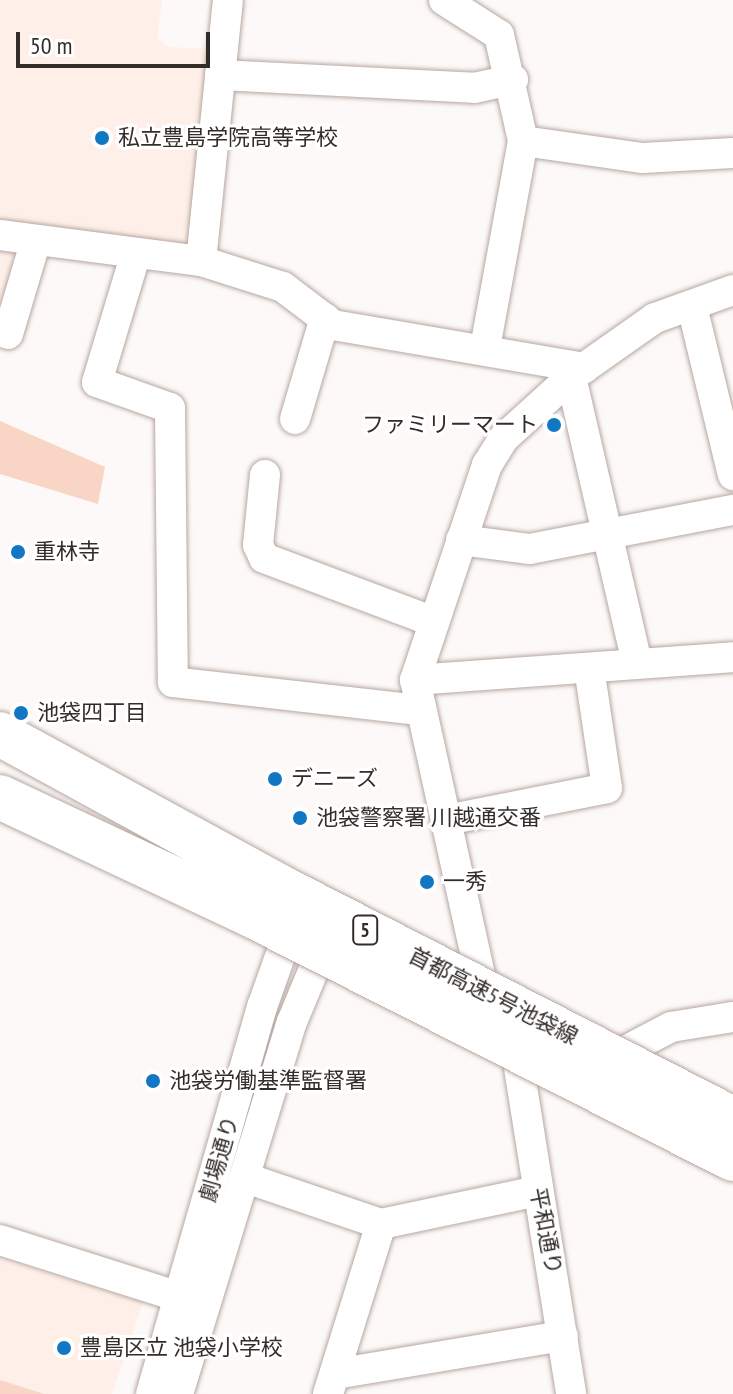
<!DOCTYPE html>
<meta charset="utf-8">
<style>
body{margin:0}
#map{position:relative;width:733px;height:1394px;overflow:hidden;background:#fcf9f8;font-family:"PT Sans Narrow","Noto Sans JP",sans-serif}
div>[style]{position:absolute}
.built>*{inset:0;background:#feefe8}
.green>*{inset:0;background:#f9d5c5}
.roads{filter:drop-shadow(0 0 2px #b7a7a0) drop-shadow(0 0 2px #b7a7a0)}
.minor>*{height:30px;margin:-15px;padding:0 15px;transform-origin:15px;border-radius:15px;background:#fff}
.bridges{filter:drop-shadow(0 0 2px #b7a7a0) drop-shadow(0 0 2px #b7a7a0)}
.highway-bridge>*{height:44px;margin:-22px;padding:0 22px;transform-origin:22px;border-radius:22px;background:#fff}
.dots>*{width:22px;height:22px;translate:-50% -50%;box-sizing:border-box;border:4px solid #fff;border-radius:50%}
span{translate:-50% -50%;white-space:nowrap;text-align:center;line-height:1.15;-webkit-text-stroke:6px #fff;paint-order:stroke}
.shield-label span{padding:2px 6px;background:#fff;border:2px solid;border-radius:6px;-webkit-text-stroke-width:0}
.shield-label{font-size:20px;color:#332d2a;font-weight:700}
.poi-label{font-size:22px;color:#332d2a}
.left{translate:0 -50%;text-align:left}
.right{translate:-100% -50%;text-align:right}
.street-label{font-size:22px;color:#332d2a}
.scale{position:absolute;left:16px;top:32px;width:194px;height:36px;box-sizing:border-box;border:4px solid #332d2a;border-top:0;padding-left:10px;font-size:24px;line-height:28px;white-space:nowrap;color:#332d2a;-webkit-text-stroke:6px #fff;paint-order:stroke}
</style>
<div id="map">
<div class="built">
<div style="clip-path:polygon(0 0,162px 0,157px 38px,169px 47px,211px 49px,195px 247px,0 228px)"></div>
<div style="clip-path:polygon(0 247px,15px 249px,3px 304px,0 304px)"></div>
<div style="clip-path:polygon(0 1259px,143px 1302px,112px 1394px,0 1394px)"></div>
</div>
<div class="green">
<div style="clip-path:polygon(0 421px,105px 467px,98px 504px,0 474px)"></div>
<div style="clip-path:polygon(0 1380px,44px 1394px,0 1394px)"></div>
</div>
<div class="roads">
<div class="minor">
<div style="left:444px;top:0;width:65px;rotate:32.5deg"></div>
<div style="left:499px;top:35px;width:109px;rotate:77.2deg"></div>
<div style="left:523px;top:141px;width:211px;rotate:100.4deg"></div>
<div style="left:220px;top:75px;width:254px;rotate:2.9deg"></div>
<div style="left:474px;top:88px;width:40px;rotate:-12deg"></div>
<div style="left:523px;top:141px;width:121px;rotate:8.1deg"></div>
<div style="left:643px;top:158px;width:90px;rotate:-3.2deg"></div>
<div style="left:0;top:235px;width:203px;rotate:7.4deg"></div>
<div style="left:201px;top:261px;width:86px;rotate:17.6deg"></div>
<div style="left:283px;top:287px;width:63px;rotate:37.2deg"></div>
<div style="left:333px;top:325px;width:255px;rotate:9.7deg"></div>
<div style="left:136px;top:253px;width:135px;rotate:106.8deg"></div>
<div style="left:97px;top:382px;width:77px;rotate:19.6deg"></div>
<div style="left:170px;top:408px;width:274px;rotate:89.4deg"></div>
<div style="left:173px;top:682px;width:248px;rotate:6.5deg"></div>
<div style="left:201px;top:261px;width:262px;rotate:-84.1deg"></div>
<div style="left:692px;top:306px;width:174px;rotate:76.4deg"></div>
<div style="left:8px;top:334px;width:98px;rotate:-73.4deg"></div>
<div style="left:571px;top:377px;width:294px;rotate:77deg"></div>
<div style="left:295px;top:419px;width:105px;rotate:-73.5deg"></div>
<div style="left:265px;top:475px;width:70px;rotate:95.7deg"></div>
<div style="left:258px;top:545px;width:14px;rotate:65deg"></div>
<div style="left:264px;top:558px;width:182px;rotate:20.6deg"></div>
<div style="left:461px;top:540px;width:70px;rotate:7.4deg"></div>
<div style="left:530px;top:549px;width:207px;rotate:-10.9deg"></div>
<div style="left:415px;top:680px;width:319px;rotate:-4.1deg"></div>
<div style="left:446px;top:820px;width:164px;rotate:-11.2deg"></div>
<div style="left:607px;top:788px;width:121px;rotate:-98.5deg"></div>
<div style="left:480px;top:975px;width:302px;rotate:-102.4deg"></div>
<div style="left:415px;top:680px;width:227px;rotate:-71.5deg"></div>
<div style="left:487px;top:465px;width:32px;rotate:-58deg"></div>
<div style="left:504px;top:438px;width:91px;rotate:-42.3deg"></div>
<div style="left:571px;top:377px;width:103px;rotate:-35.1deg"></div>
<div style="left:655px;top:318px;width:83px;rotate:-19.7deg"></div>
<div style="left:627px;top:1050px;width:50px;rotate:-27.6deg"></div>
<div style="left:671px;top:1027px;width:63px;rotate:-9.2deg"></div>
<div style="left:519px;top:1068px;width:330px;rotate:80.9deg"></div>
<div style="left:246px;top:1178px;width:143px;rotate:18.8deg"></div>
<div style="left:381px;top:1224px;width:159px;rotate:-11.9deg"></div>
<div style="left:0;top:1240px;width:189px;rotate:17.6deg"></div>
<div style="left:335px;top:1374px;width:231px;rotate:-9.5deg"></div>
<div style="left:151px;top:1394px;width:403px;rotate:-74deg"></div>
<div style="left:262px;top:1007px;width:96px;rotate:-70.4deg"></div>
<div style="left:178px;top:1394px;width:389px;rotate:-73deg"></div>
<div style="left:292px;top:1022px;width:94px;rotate:-67.5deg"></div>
<div style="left:328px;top:1394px;width:178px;rotate:-72.7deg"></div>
</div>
</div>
<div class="bridges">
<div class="highway-bridge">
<div style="left:0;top:734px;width:326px;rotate:28.6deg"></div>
<div style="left:286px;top:890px;width:502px;rotate:27.13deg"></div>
<div style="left:0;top:797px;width:282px;rotate:25.2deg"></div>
<div style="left:255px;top:917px;width:536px;rotate:26.85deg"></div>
</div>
</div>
<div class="dots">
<div style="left:102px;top:138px;background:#1177c2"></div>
<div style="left:554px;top:425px;background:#1177c2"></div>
<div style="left:18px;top:552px;background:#1177c2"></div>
<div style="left:21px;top:713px;background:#1177c2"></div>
<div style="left:275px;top:779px;background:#1177c2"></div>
<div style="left:300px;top:818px;background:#1177c2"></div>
<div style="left:427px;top:882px;background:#1177c2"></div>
<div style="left:153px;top:1081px;background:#1177c2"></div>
<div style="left:64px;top:1348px;background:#1177c2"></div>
</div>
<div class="shield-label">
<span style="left:365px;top:930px">5</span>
</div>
<div class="poi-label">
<span class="left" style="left:118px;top:138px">私立豊島学院高等学校</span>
<span class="right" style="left:538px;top:425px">ファミリーマート</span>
<span class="left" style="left:34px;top:552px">重林寺</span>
<span class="left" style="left:37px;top:713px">池袋四丁目</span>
<span class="left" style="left:291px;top:779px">デニーズ</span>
<span class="left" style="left:316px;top:818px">池袋警察署 川越通交番</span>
<span class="left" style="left:443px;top:882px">一秀</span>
<span class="left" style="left:169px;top:1081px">池袋労働基準監督署</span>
<span class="left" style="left:80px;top:1348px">豊島区立 池袋小学校</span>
</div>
<div class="street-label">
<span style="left:493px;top:996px;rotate:27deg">首都高速5号池袋線</span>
<span style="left:219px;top:1159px;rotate:-74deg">劇場通り</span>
<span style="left:546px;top:1231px;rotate:79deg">平和通り</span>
</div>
<div class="scale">50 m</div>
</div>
